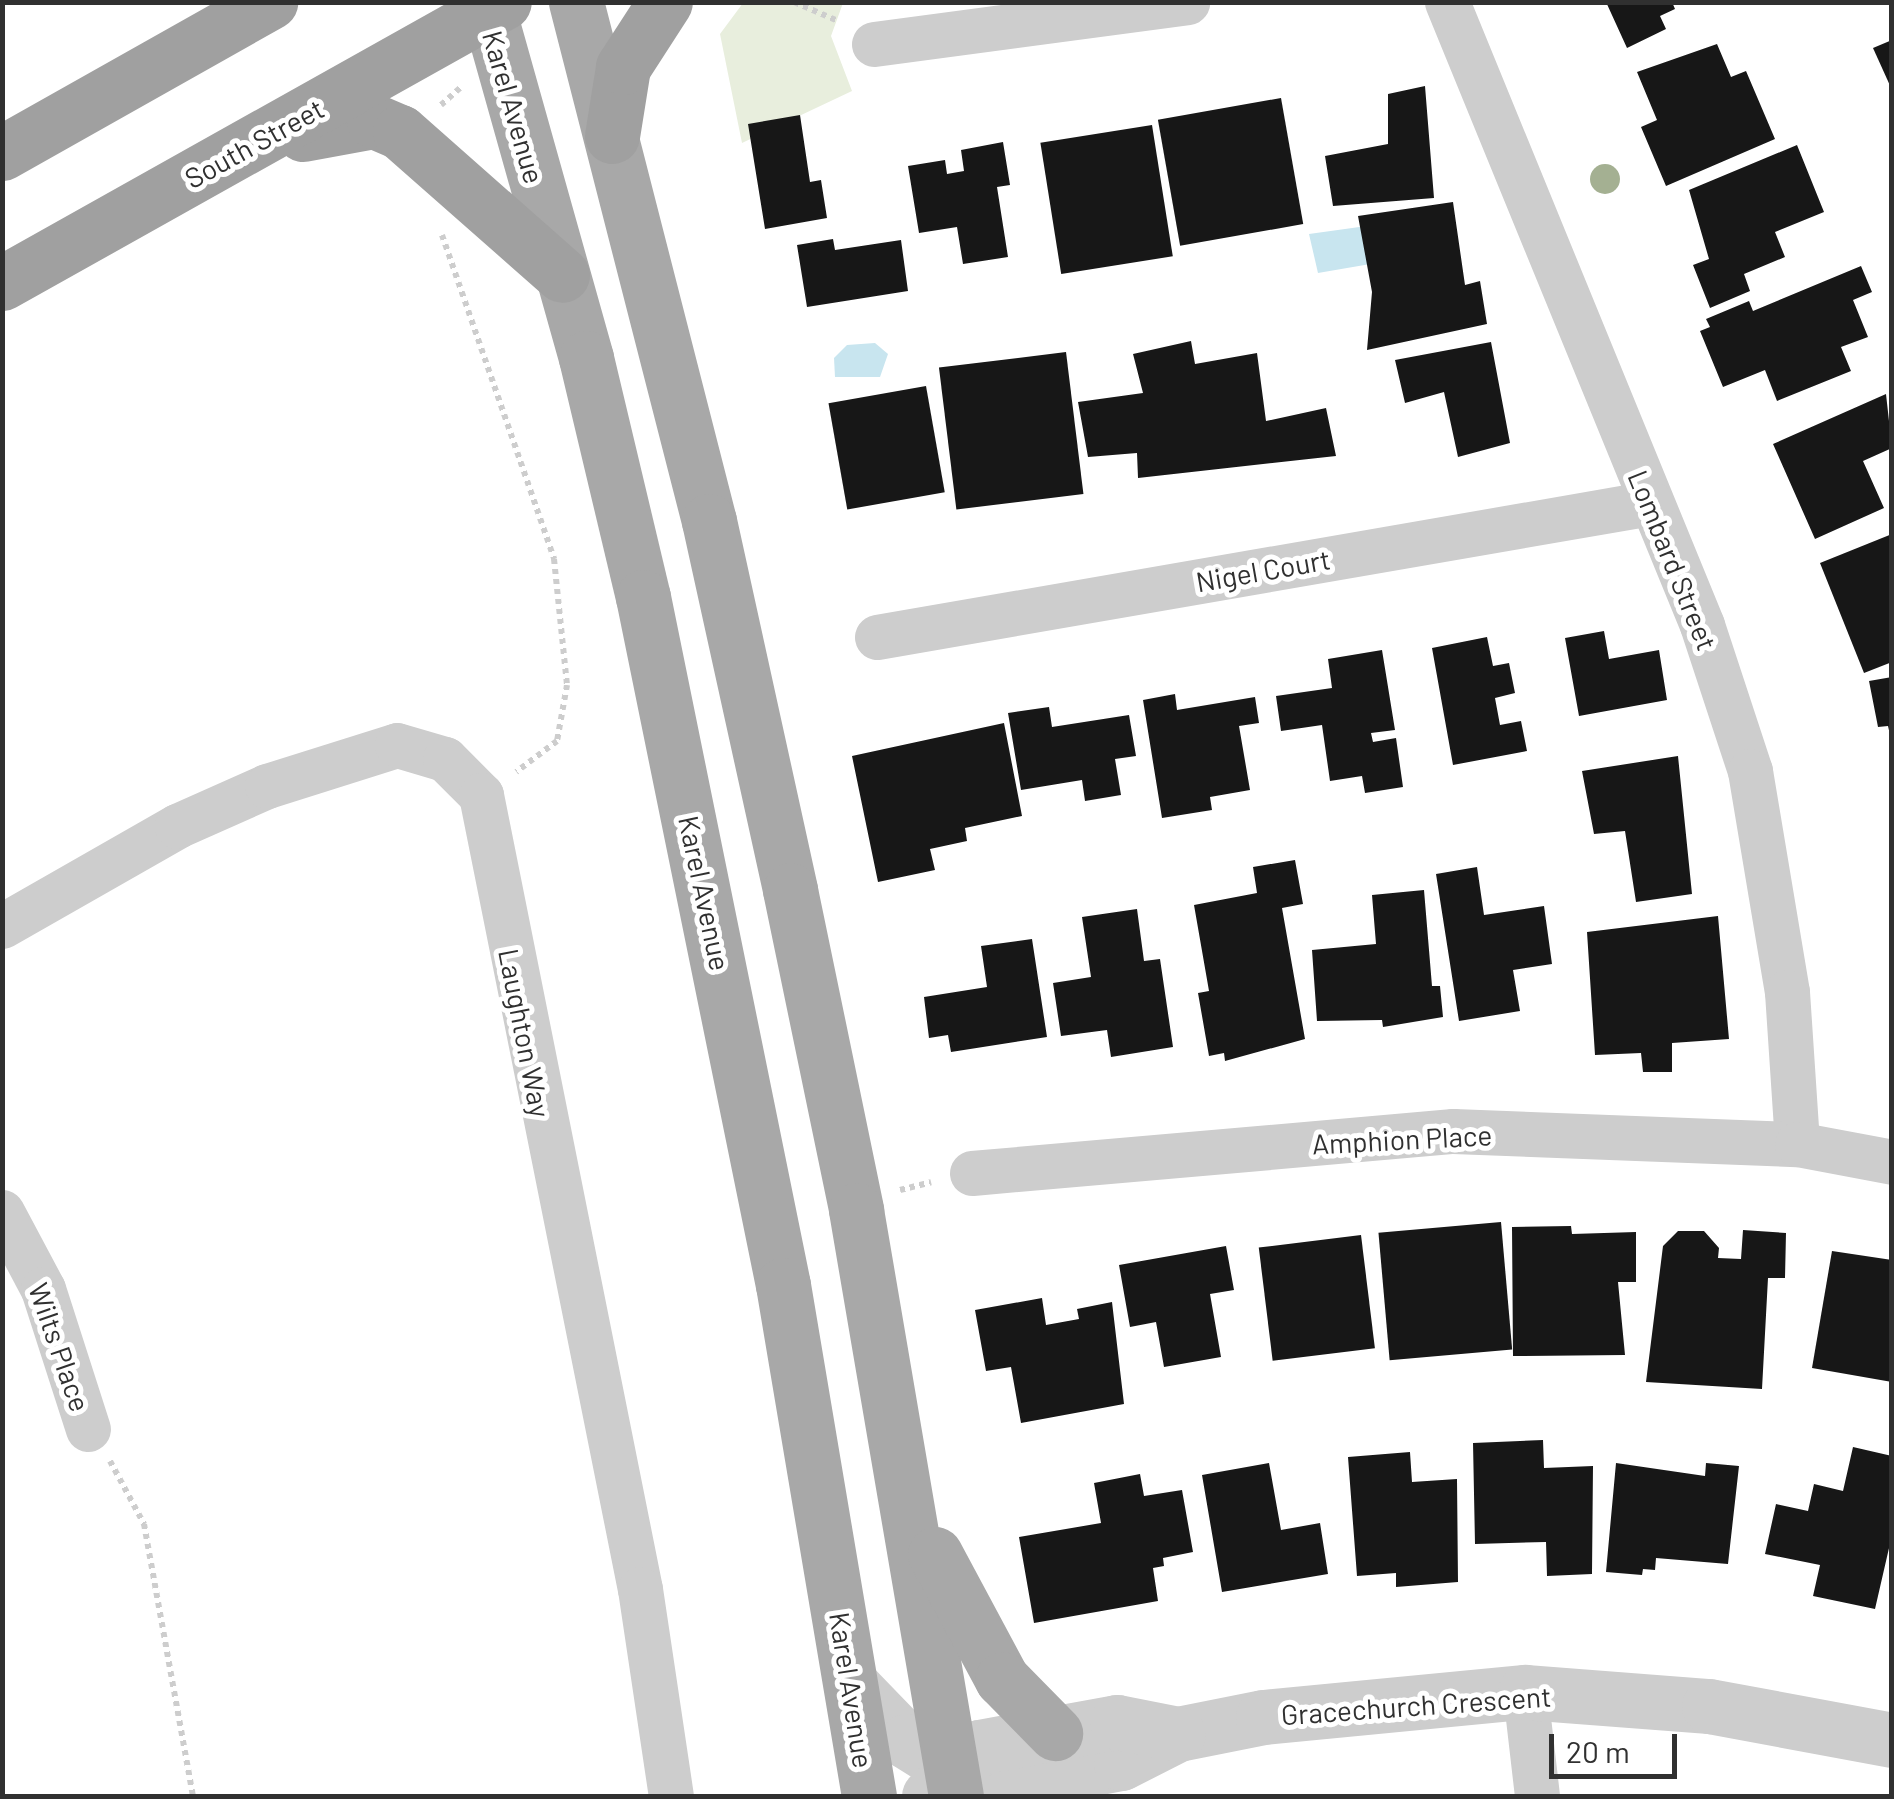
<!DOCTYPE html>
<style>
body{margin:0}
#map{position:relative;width:1894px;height:1799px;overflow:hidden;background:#fff;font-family:Barlow,sans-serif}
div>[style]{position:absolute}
.green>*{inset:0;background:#e8eedd}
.water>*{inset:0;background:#c8e5ef}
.building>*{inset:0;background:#171717;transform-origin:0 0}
.path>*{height:6px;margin-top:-3px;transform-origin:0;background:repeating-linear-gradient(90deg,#cdcdcd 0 5px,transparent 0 10px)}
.minor>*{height:45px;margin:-22.5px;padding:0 22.5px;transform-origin:22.5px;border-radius:22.5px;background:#cdcdcd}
.tertiary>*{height:55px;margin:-27.5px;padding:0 27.5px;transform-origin:27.5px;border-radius:27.5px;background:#cdcdcd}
.primary>*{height:55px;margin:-27.5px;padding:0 27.5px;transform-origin:27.5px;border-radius:27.5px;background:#a8a8a8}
.trunk>*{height:55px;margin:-27.5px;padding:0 27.5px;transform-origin:27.5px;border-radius:27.5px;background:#a0a0a0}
.trees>*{width:30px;height:30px;margin:-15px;border-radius:50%;background:#a4b092}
span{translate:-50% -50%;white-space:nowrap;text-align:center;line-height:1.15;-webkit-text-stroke:10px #fff;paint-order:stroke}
.street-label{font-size:28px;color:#303030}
.frame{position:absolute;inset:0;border:5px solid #303030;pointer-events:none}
.scale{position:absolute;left:1549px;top:1734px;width:128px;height:45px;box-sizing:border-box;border:5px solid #303030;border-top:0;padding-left:12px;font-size:30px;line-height:35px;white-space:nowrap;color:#303030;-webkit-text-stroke:8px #fff;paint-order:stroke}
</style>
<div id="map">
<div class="green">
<div style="clip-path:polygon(743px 3px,843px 3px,831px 36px,852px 91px,742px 143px,720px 34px)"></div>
</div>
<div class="water">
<div style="clip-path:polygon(1381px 224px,1382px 262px,1318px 273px,1309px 234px)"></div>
<div style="clip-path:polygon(875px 343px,888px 354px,880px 377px,835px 377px,834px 358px,847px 345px)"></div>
</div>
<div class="building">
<div style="clip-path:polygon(1606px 2px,1672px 2px,1675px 9px,1660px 16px,1666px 29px,1627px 48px)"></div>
<div style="clip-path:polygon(1892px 40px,1892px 90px,1873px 48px)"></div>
<div style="clip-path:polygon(1717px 44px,1731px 77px,1746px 71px,1775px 139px,1666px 186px,1641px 127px,1657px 120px,1637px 72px)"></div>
<div style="clip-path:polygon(1425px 86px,1434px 198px,1333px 206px,1325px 156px,1388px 144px,1388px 94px)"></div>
<div style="left:1281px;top:98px;width:128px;height:125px;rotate:80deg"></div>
<div style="clip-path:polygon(800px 115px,810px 182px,821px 180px,827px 218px,765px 229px,748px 124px)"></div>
<div style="left:1152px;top:125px;width:133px;height:113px;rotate:81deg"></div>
<div style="clip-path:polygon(1003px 142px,1010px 185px,997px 187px,1008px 257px,963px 264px,957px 227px,919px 233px,908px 166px,945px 160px,947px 174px,964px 171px,961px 150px)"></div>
<div style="clip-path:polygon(1797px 145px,1824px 212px,1775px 232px,1785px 257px,1744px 274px,1750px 291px,1710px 308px,1693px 265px,1709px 259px,1689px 190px)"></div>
<div style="clip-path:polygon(1453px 202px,1465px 285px,1480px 281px,1487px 324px,1367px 350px,1372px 292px,1358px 216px)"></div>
<div style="clip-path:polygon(833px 239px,835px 250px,901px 240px,908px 291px,807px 307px,797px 245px)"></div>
<div style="clip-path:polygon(1861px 266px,1872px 292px,1853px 300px,1868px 337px,1841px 347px,1851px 371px,1777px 401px,1765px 370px,1723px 387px,1700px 331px,1710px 327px,1706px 319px,1749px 301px,1753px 311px)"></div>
<div style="clip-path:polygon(1191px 341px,1195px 364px,1257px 353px,1266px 421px,1326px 408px,1336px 456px,1138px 478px,1137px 453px,1088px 457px,1078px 402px,1143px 393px,1133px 354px)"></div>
<div style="clip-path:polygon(1491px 342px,1510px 443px,1458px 457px,1444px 392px,1405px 403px,1395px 360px)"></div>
<div style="left:1066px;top:352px;width:143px;height:128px;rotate:83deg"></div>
<div style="left:926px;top:386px;width:108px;height:99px;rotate:80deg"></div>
<div style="clip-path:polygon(1886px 394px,1892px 448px,1863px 461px,1884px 508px,1815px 539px,1773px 444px)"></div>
<div style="clip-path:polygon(1892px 534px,1892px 662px,1864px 673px,1820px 563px)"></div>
<div style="clip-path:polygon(1604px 631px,1609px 659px,1659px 650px,1667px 700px,1579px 716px,1565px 638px)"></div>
<div style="clip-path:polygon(1487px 637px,1493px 666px,1509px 663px,1515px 693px,1495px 698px,1500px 725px,1521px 721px,1527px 751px,1453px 765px,1432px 648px)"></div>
<div style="clip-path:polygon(1382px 650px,1395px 730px,1371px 733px,1373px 742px,1396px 738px,1403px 787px,1365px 793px,1362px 776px,1330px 781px,1322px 725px,1281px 731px,1276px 696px,1332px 688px,1328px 659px)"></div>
<div style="clip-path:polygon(1892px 677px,1892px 735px,1890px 735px,1888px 726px,1878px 727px,1869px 681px)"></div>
<div style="clip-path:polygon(1175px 694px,1177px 710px,1255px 697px,1259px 723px,1239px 726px,1250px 790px,1210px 797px,1212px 810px,1162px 818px,1143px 700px)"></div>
<div style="clip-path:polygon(1049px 707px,1052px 727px,1129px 715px,1136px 756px,1115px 759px,1121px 795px,1085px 801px,1082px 780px,1021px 790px,1008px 713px)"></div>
<div style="clip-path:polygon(1004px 723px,1022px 816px,965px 828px,967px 841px,930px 849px,935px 870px,878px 882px,852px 756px)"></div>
<div style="clip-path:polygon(1678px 756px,1692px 894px,1636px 902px,1625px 831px,1594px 834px,1582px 771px)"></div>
<div style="clip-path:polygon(1295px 860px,1303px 904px,1282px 908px,1305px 1039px,1225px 1061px,1224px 1053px,1209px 1056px,1198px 993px,1209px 991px,1194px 905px,1257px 893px,1253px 867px)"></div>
<div style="clip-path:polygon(1477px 867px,1484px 915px,1544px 906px,1552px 964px,1513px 970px,1520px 1011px,1459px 1021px,1436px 874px)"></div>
<div style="clip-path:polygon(1424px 890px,1432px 986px,1440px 986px,1443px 1017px,1383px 1027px,1382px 1020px,1317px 1021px,1312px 950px,1376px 944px,1372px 895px)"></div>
<div style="clip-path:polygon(1137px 909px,1144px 961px,1160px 959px,1173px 1047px,1111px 1057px,1107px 1030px,1061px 1036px,1053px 983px,1091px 977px,1082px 917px)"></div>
<div style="clip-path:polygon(1718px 916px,1729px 1039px,1672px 1043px,1672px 1072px,1643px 1072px,1641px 1053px,1595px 1055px,1587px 932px)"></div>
<div style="clip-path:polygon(1032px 939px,1047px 1037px,951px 1052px,948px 1035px,929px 1038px,924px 997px,987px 987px,981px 946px)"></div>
<div style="left:1501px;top:1222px;width:128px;height:123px;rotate:85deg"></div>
<div style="clip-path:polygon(1571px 1226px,1572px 1234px,1636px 1232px,1636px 1282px,1618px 1282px,1625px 1355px,1513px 1356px,1512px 1227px)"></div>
<div style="clip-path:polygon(1743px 1230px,1786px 1233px,1785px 1278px,1768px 1278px,1762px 1389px,1646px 1382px,1663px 1246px,1678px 1231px,1704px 1231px,1719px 1248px,1718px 1258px,1741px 1259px)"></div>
<div style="left:1361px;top:1235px;width:114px;height:103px;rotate:83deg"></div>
<div style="clip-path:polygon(1226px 1246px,1234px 1290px,1210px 1294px,1221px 1357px,1164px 1367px,1156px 1322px,1130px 1327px,1119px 1265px)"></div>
<div style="clip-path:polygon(1832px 1251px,1892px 1260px,1892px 1382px,1812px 1368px)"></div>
<div style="clip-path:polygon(1042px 1298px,1046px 1325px,1079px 1319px,1077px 1309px,1112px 1302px,1124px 1404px,1021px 1423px,1011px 1367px,986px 1371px,975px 1310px)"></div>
<div style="clip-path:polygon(1543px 1440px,1544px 1468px,1593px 1466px,1592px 1574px,1547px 1576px,1546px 1542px,1475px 1544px,1473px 1443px)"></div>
<div style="clip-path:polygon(1853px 1447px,1892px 1456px,1892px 1535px,1875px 1609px,1813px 1596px,1820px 1565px,1765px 1554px,1776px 1504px,1808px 1511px,1814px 1484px,1843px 1491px)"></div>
<div style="clip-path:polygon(1410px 1452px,1412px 1482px,1457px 1479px,1458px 1582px,1396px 1587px,1396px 1573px,1357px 1576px,1348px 1457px)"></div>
<div style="clip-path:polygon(1269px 1463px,1281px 1530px,1320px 1523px,1328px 1574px,1222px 1592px,1202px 1475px)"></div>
<div style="clip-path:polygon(1616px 1463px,1705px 1476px,1706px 1463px,1739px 1466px,1728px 1564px,1656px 1558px,1655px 1570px,1643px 1569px,1642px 1575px,1606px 1572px)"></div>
<div style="clip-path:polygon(1140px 1474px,1144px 1496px,1182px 1490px,1193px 1552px,1163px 1558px,1164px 1566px,1153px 1568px,1158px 1601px,1034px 1623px,1019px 1537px,1101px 1523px,1094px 1483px)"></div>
</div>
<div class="path">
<div style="left:794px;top:2px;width:48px;rotate:23.4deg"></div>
<div style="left:441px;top:105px;width:27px;rotate:-42deg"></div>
<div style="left:442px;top:235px;width:343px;rotate:70.9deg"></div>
<div style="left:554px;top:559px;width:127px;rotate:84.1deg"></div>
<div style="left:567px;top:685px;width:57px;rotate:100.1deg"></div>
<div style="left:557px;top:741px;width:51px;rotate:142.9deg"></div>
<div style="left:900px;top:1190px;width:32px;rotate:-14deg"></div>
<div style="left:110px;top:1461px;width:72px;rotate:61.6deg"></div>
<div style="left:144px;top:1524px;width:276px;rotate:79.8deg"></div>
</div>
<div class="minor">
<div style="left:1447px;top:2px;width:673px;rotate:67.74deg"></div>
<div style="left:1702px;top:625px;width:154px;rotate:71.8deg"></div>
<div style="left:1750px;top:771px;width:224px;rotate:80.5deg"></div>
<div style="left:1787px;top:992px;width:152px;rotate:86.2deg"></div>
<div style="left:874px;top:44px;width:316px;rotate:-7.6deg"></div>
<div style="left:877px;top:637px;width:785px;rotate:-9.83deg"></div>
<div style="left:2px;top:926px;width:202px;rotate:-29.7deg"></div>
<div style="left:177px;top:826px;width:98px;rotate:-24deg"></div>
<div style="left:267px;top:786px;width:136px;rotate:-17.5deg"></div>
<div style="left:397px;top:745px;width:50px;rotate:16.3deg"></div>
<div style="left:445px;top:759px;width:51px;rotate:45deg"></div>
<div style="left:481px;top:795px;width:810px;rotate:78.68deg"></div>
<div style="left:640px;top:1589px;width:209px;rotate:81.5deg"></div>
<div style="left:972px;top:1173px;width:483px;rotate:-5deg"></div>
<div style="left:1453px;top:1131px;width:344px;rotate:2.2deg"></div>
<div style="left:1797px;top:1144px;width:97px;rotate:10.7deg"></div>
<div style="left:2px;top:1212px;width:87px;rotate:62deg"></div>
<div style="left:43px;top:1289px;width:147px;rotate:72.2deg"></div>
<div style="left:1525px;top:1692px;width:105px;rotate:83.4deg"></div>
</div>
<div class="tertiary">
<div style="left:851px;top:1684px;width:79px;rotate:46deg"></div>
<div style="left:906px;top:1741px;width:91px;rotate:31.9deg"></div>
<div style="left:983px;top:1789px;width:140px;rotate:-10.7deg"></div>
<div style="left:1121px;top:1763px;width:64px;rotate:-27deg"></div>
<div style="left:1178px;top:1734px;width:87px;rotate:-11.3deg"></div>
<div style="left:1263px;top:1717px;width:263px;rotate:-5.5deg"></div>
<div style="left:1525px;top:1692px;width:185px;rotate:4.4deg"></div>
<div style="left:1709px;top:1706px;width:186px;rotate:10.5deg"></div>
<div style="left:929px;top:1796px;width:70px;rotate:-44.4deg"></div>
<div style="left:979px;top:1747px;width:140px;rotate:-10.3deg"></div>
<div style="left:1117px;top:1722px;width:62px;rotate:11.1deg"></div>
</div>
<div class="primary">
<div style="left:486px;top:2px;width:370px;rotate:74.3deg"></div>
<div style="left:586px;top:358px;width:246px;rotate:76.6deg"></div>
<div style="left:643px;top:597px;width:702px;rotate:78.5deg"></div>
<div style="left:783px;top:1285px;width:518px;rotate:80.45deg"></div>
<div style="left:576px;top:2px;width:536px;rotate:75.63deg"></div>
<div style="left:709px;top:521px;width:378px;rotate:77.6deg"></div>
<div style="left:790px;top:890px;width:327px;rotate:78.3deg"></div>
<div style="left:856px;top:1210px;width:594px;rotate:80.32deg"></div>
<div style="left:935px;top:1554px;width:142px;rotate:61.8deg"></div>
<div style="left:1002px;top:1679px;width:76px;rotate:45.5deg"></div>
</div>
<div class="trunk">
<div style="left:303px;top:134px;width:72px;rotate:-10.4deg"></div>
<div style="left:374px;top:121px;width:28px;rotate:23deg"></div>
<div style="left:400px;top:132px;width:216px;rotate:41.4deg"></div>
<div style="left:612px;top:136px;width:70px;rotate:-80.9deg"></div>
<div style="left:623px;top:67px;width:77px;rotate:-57.1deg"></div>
<div style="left:2px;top:153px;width:308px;rotate:-29.4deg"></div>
<div style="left:2px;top:283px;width:575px;rotate:-29.24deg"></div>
</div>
<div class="trees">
<div style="left:1605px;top:179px"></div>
</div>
<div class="street-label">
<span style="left:514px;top:107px;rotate:74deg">Karel Avenue</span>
<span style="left:254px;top:143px;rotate:-29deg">South Street</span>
<span style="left:1673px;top:560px;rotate:68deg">Lombard Street</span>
<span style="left:1263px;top:570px;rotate:-10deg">Nigel Court</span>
<span style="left:705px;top:893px;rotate:78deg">Karel Avenue</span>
<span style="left:525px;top:1033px;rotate:79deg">Laughton Way</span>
<span style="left:1402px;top:1139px;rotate:-3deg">Amphion Place</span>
<span style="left:60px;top:1347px;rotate:71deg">Wilts Place</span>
<span style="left:852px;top:1690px;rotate:81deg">Karel Avenue</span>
<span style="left:1416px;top:1705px;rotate:-4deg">Gracechurch Crescent</span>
</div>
<div class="frame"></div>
<div class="scale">20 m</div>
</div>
